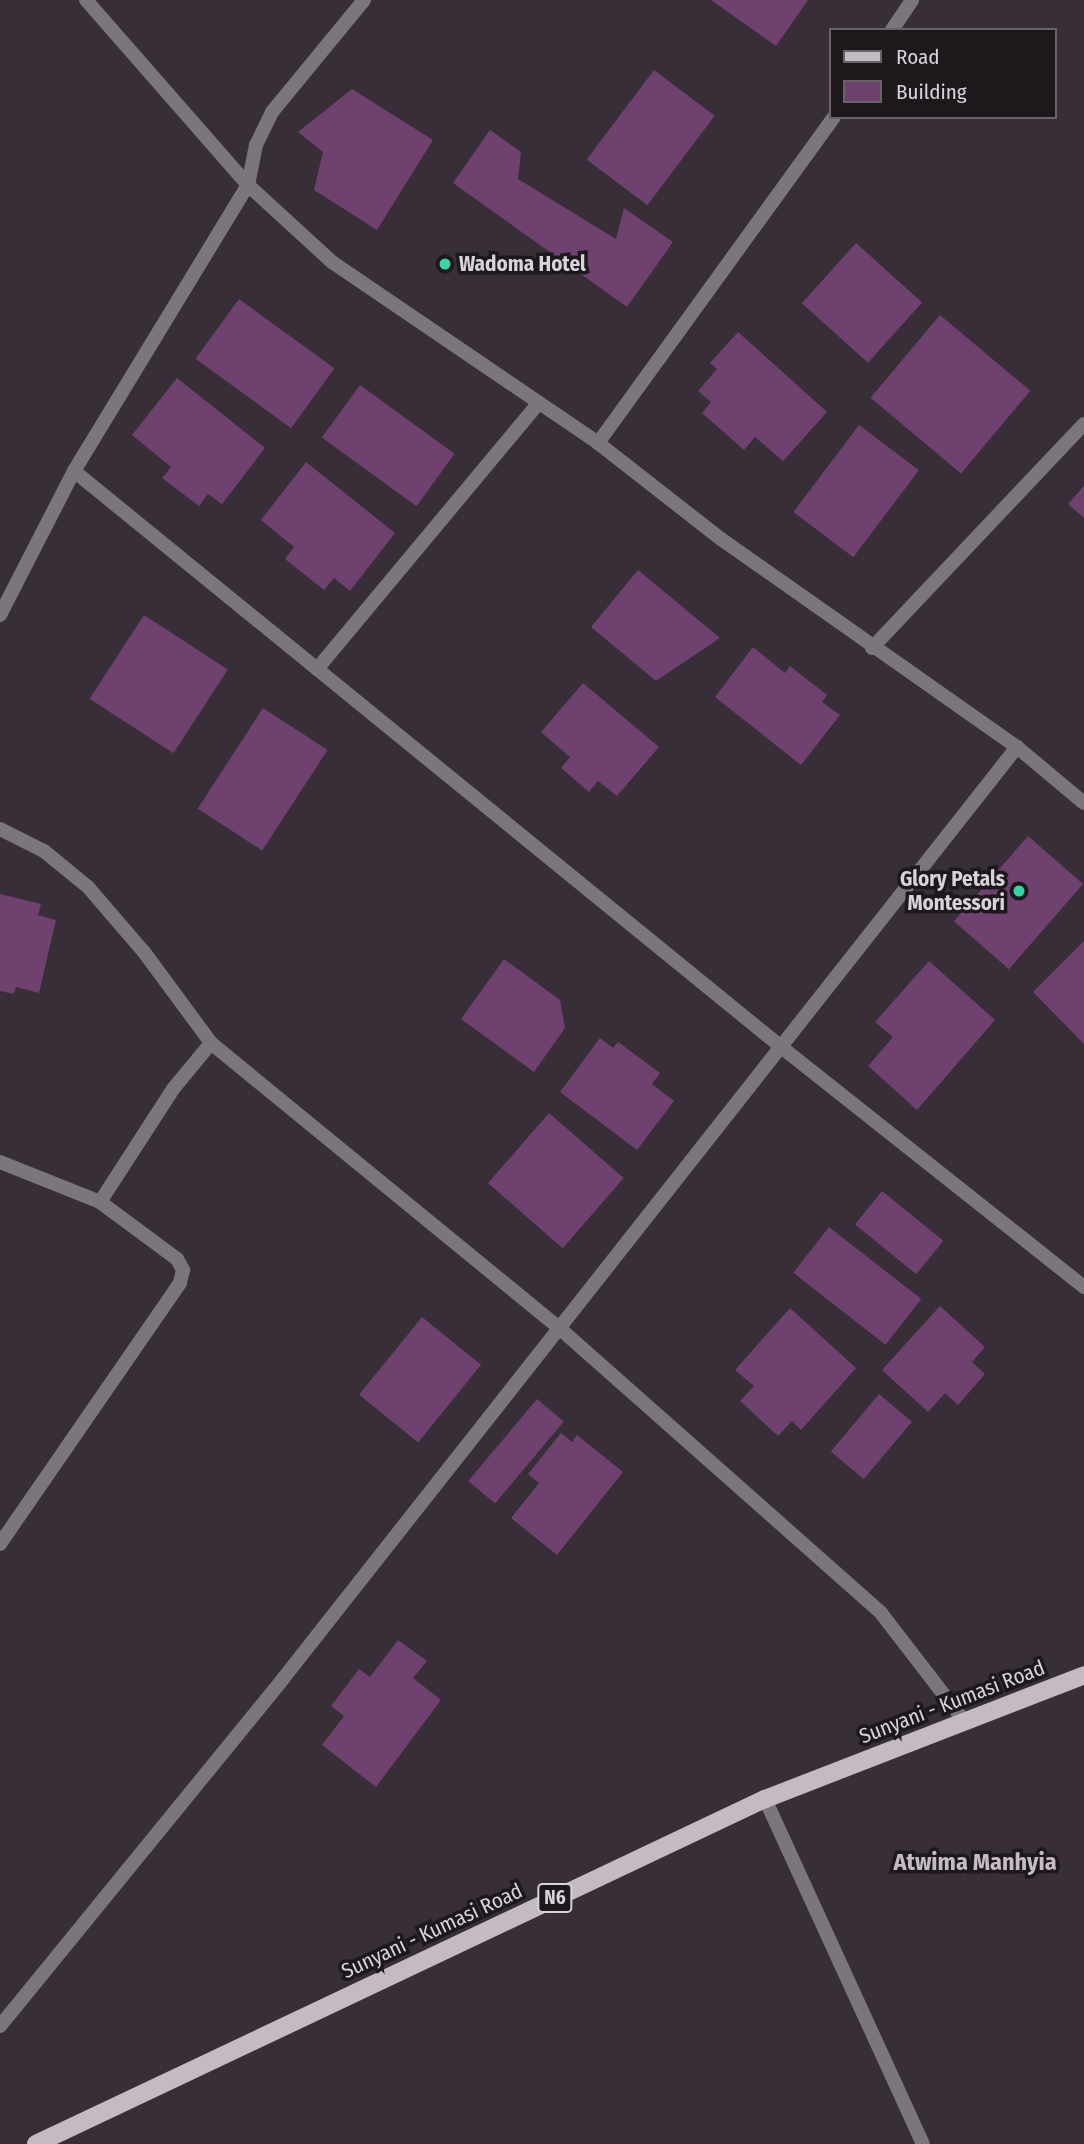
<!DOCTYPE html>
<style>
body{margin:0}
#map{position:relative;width:1084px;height:2144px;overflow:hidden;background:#372e37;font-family:"Fira Sans Condensed",sans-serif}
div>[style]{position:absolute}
.building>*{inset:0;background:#6f416f;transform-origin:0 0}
.minor>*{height:14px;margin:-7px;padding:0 7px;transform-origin:7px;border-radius:7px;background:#7b767b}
.primary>*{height:18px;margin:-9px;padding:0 9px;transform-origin:9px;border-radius:9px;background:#c4bac4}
.dots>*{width:19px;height:19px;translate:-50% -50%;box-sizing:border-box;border:4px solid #1c181c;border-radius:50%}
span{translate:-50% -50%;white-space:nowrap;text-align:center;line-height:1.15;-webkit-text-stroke:7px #1c181c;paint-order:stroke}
.shield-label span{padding:2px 5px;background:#1c181c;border:2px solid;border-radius:5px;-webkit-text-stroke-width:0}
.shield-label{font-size:19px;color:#d8d3d8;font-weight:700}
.poi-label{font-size:21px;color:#d8d3d8;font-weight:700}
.left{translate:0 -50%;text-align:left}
.right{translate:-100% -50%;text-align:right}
.street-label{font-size:21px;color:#d8d3d8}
.quarter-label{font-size:24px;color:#c6bac5;font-weight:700}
.legend{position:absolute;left:829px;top:28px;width:228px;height:91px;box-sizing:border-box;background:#1c181c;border:2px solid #676367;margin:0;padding:9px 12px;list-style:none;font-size:21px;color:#d8d3d8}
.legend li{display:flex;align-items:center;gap:14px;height:35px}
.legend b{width:35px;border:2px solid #676367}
</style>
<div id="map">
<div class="building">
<div style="clip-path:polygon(711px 0,808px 0,776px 46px)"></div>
<div style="left:654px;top:70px;width:76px;height:112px;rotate:37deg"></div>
<div style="clip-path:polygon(352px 89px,433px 140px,377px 230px,314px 190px,323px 152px,298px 132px)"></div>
<div style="clip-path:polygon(490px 130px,521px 152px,518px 179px,616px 239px,624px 208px,673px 242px,627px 307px,453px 183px)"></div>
<div style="left:856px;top:243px;width:89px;height:81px;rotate:42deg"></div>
<div style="left:239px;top:299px;width:118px;height:74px;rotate:36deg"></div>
<div style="left:940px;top:315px;width:118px;height:108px;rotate:40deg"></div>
<div style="clip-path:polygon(738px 332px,827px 412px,783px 461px,755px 437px,744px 450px,702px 413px,711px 402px,698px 391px,717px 369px,710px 363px)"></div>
<div style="clip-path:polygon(177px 378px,265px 448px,222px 504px,208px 494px,199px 506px,162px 478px,171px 467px,132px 435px)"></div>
<div style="left:360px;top:385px;width:117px;height:65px;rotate:36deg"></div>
<div style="left:859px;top:425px;width:75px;height:109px;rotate:37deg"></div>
<div style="clip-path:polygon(306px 462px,395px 533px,350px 591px,334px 578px,324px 590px,285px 559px,294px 547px,261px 520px)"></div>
<div style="clip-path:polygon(1084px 486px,1084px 518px,1068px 504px)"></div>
<div style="clip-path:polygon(638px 570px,720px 638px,656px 681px,591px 627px)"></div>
<div style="left:144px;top:615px;width:100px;height:100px;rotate:33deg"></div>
<div style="clip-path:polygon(753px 647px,785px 673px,790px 666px,827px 695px,822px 702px,840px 715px,801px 765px,715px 697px)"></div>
<div style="clip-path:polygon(583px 683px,659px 747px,617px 796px,598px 781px,589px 792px,561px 768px,570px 757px,541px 732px)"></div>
<div style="left:263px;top:708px;width:77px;height:120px;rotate:33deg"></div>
<div style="left:1028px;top:836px;width:73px;height:113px;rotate:41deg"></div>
<div style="clip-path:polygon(0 894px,41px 904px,38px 915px,56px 920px,39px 993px,16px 987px,14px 994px,0 991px)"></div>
<div style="clip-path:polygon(1084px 941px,1084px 1044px,1033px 992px)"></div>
<div style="clip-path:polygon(504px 959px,560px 1000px,565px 1028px,534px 1072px,461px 1019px)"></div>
<div style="clip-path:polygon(929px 961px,995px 1020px,917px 1110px,868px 1066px,893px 1037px,875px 1022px)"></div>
<div style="clip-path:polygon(600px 1038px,613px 1048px,618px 1042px,660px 1073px,652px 1084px,674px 1101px,637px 1150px,560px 1092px)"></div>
<div style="left:549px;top:1113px;width:99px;height:93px;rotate:41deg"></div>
<div style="left:882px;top:1191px;width:79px;height:43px;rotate:39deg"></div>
<div style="left:829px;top:1227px;width:117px;height:58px;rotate:38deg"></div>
<div style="clip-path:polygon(940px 1306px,985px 1347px,972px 1362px,985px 1374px,958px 1405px,945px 1393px,928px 1412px,882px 1370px)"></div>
<div style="clip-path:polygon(790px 1308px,856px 1368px,801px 1430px,792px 1421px,778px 1436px,740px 1401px,754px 1386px,735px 1370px)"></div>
<div style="left:422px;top:1317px;width:76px;height:100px;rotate:39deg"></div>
<div style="left:879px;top:1394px;width:43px;height:75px;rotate:40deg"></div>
<div style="left:537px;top:1399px;width:35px;height:107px;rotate:40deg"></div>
<div style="clip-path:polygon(561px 1433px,572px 1442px,577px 1435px,623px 1472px,557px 1555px,511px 1518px,539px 1483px,528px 1474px)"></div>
<div style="clip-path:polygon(398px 1640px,427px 1661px,413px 1678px,441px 1700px,376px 1787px,322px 1745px,344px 1716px,331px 1706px,359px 1669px,370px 1677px)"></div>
</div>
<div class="minor">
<div style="left:86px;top:0;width:246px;rotate:48.8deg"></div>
<div style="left:248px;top:185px;width:114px;rotate:42.5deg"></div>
<div style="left:332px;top:262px;width:322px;rotate:34.2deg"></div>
<div style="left:598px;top:443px;width:156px;rotate:38deg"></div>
<div style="left:721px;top:539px;width:362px;rotate:35.1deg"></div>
<div style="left:1017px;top:747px;width:87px;rotate:39.9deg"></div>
<div style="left:892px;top:30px;width:36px;rotate:-56deg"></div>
<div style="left:598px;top:443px;width:402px;rotate:-54.1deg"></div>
<div style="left:74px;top:471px;width:911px;rotate:39.16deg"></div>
<div style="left:780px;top:1046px;width:388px;rotate:38.4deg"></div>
<div style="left:0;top:615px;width:162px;rotate:-62.8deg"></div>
<div style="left:74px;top:471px;width:335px;rotate:-58.7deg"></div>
<div style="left:248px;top:185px;width:41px;rotate:-78.7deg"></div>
<div style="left:256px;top:145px;width:37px;rotate:-64deg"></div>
<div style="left:272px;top:112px;width:145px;rotate:-50.6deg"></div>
<div style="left:872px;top:648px;width:308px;rotate:-46.6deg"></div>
<div style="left:317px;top:669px;width:346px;rotate:-50.2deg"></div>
<div style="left:0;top:829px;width:49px;rotate:26.6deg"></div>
<div style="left:44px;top:851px;width:57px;rotate:39.3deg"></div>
<div style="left:88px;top:887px;width:86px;rotate:49.3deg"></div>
<div style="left:144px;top:952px;width:113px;rotate:53.6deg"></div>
<div style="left:211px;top:1043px;width:447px;rotate:39.3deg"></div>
<div style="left:557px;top:1326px;width:433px;rotate:41.5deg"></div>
<div style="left:881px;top:1613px;width:138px;rotate:52.4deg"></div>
<div style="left:0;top:1162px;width:108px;rotate:21.8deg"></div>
<div style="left:100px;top:1202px;width:96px;rotate:36.5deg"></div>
<div style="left:177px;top:1259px;width:13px;rotate:61deg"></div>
<div style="left:183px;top:1270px;width:13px;rotate:103deg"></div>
<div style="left:180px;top:1283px;width:317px;rotate:124.6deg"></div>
<div style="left:100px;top:1202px;width:135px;rotate:-57.1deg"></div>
<div style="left:173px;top:1089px;width:60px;rotate:-50.4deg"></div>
<div style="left:765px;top:1799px;width:379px;rotate:65.4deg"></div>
<div style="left:0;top:2026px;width:446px;rotate:-50.8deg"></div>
<div style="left:282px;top:1680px;width:1188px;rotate:-51.77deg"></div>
</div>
<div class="primary">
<div style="left:36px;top:2144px;width:807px;rotate:-25.33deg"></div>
<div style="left:765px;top:1799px;width:342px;rotate:-21.2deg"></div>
</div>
<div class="dots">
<div style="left:445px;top:264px;background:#36d4a7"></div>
<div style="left:1019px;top:891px;background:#36d4a7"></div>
</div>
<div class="shield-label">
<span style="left:555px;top:1898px">N6</span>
</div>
<div class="poi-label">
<span class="left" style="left:459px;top:264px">Wadoma Hotel</span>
<span class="right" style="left:1005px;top:891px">Glory Petals<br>Montessori</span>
</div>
<div class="street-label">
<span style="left:952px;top:1702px;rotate:-21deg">Sunyani - Kumasi Road</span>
<span style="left:432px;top:1931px;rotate:-25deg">Sunyani - Kumasi Road</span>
</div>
<div class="quarter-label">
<span style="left:975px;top:1863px">Atwima Manhyia</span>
</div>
<ul class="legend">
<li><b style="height:9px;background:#c4bac4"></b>Road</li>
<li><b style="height:19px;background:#6f416f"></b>Building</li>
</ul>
</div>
